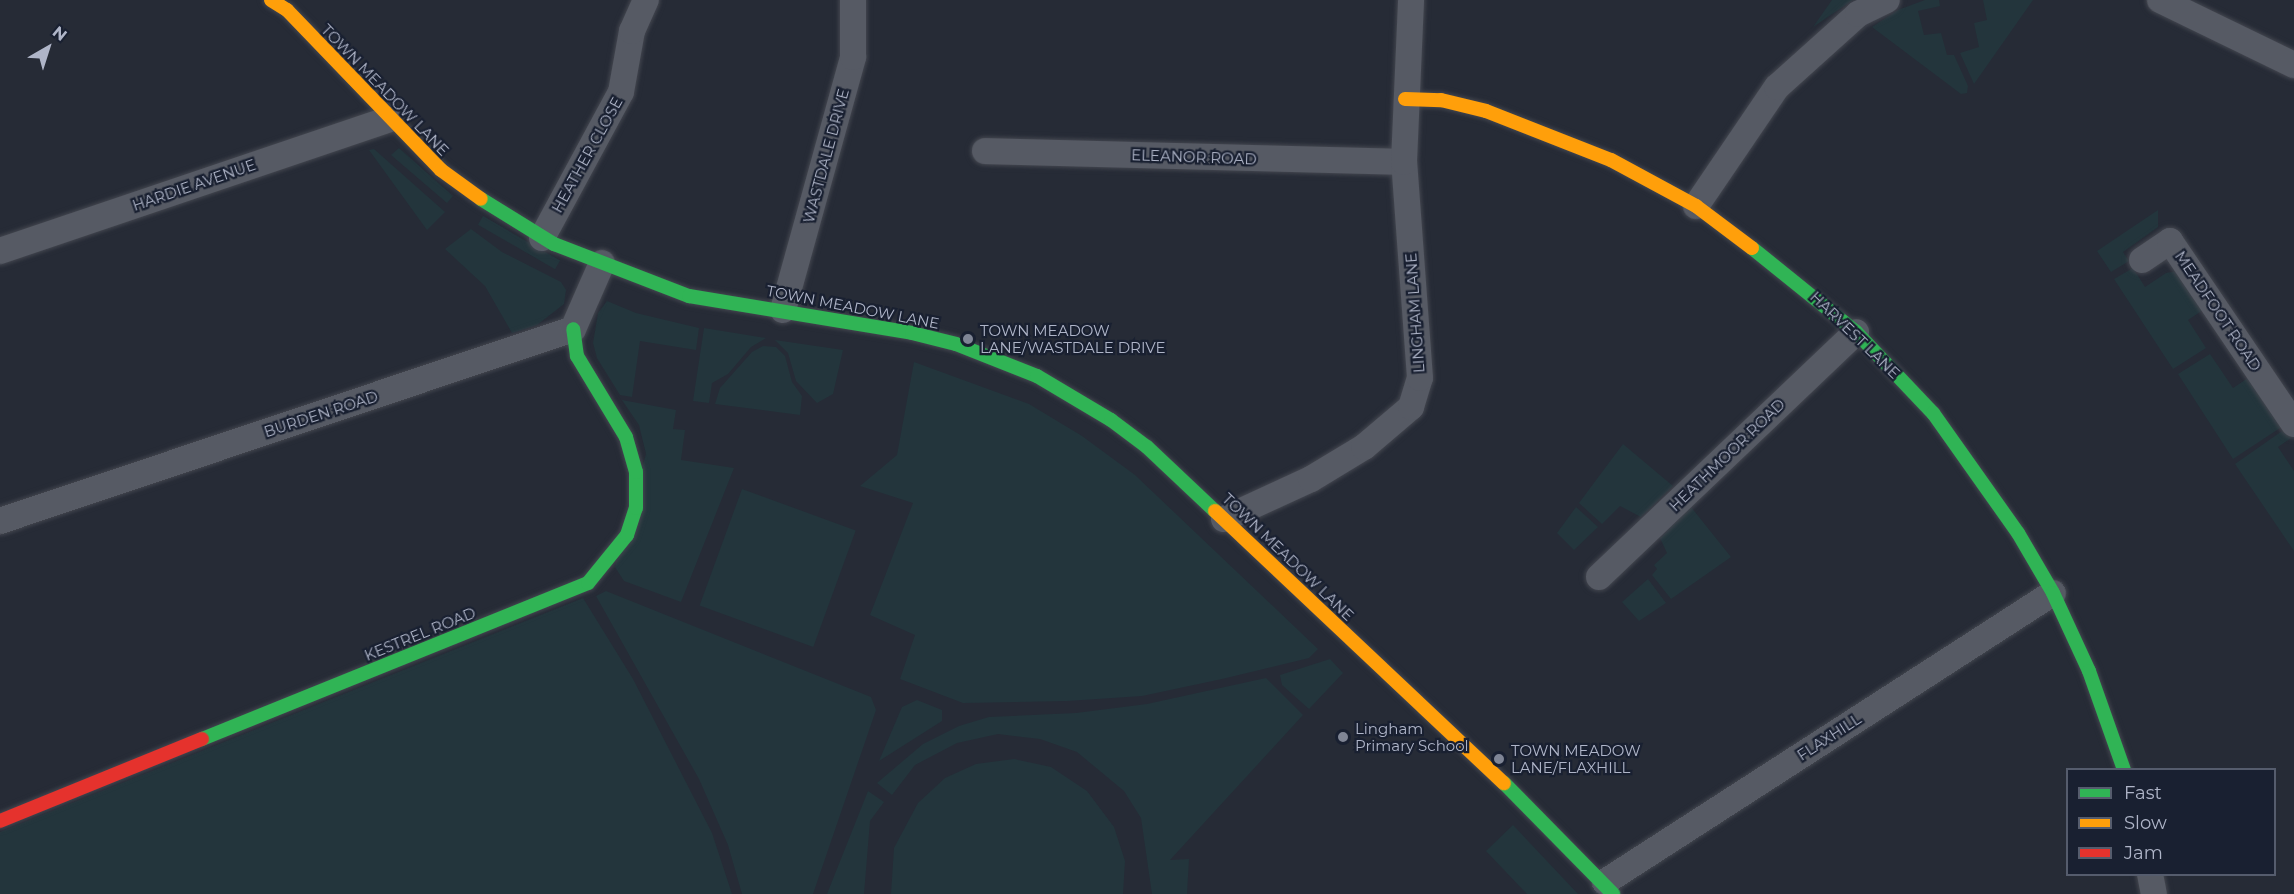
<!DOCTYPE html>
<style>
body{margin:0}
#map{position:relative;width:2294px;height:894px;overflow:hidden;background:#262b36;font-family:Montserrat,sans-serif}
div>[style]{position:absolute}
.green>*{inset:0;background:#23353c;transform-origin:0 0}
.roads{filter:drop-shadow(0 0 2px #43464f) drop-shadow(0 0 2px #43464f)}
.street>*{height:26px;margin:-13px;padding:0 13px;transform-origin:13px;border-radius:13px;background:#565a64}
.fast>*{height:14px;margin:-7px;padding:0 7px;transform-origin:7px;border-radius:7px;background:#30b455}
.slow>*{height:14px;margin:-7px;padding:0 7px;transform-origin:7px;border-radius:7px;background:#ff9f0a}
.jam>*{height:14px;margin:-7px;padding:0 7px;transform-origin:7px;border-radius:7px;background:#e5322d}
.dots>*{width:16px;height:16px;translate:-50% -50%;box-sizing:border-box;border:3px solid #192031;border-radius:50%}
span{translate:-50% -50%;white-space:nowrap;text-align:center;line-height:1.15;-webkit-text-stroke:4.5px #192031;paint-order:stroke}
.street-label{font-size:15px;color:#afb5c8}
.poi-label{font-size:15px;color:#afb5c8}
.left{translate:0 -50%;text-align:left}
.legend{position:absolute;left:2066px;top:768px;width:210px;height:108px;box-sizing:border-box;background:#192031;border:2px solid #555c6d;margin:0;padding:8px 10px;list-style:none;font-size:18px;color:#afb5c8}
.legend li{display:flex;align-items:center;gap:12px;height:30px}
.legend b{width:30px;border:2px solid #555c6d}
.north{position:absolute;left:18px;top:18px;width:60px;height:60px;-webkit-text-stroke:4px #192031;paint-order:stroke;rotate:39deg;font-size:16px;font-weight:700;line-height:24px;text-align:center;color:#afb5c8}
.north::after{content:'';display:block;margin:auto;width:21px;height:27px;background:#afb5c8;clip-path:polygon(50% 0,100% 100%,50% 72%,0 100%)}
</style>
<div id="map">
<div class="green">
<div style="clip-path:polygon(1832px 0,1853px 0,1813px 27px)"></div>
<div style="clip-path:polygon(1925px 0,1939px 0,1940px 6px,1918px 11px,1924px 35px,1941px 33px,1947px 55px,1954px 55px,1968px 86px,1967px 93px,1961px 94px,1872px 27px,1898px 10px)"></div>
<div style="clip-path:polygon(1983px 0,2033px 0,1974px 84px,1960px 53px,1979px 47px,1974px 23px,1987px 20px)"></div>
<div style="clip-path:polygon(399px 148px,453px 196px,447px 203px,391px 155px)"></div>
<div style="clip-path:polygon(374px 149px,445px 212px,427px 230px,369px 150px)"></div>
<div style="clip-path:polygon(2158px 210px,2158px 227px,2123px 252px,2129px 261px,2111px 272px,2097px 251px)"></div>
<div style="left:483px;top:216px;width:89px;height:10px;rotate:30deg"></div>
<div style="clip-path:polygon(471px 229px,502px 252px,561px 282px,566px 290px,564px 304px,537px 325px,512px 333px,485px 286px,445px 249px)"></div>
<div style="clip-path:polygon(2133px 268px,2145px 287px,2166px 273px,2178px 271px,2206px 308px,2188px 320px,2206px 348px,2173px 369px,2114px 279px)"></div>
<div style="clip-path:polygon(607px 301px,636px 313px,699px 328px,696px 350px,640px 341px,632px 397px,620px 395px,597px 358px,593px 343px,598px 313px)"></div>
<div style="clip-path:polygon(704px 328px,766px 338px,751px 347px,728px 374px,712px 383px,709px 403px,693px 401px)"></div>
<div style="clip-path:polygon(775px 340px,843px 350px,833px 394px,817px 403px,796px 381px,788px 353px)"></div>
<div style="clip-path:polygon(763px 346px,776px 347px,785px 356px,792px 382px,802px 396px,800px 415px,715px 404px,720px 388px,752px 352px)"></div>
<div style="clip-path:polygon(2210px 354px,2233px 388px,2251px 376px,2283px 426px,2233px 459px,2178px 374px)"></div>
<div style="clip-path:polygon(914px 362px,1029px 404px,1082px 436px,1135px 475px,1318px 649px,1309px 658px,1222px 679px,1142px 696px,1067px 701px,963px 703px,900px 679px,915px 635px,870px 615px,913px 503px,860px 486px,897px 455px)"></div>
<div style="clip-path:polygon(622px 400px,676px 410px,673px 429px,685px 430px,681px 460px,734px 468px,681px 602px,624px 581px,615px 567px,646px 454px,639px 425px)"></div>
<div style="clip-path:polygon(2285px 429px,2291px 438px,2278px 447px,2294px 471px,2294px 551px,2235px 464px)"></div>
<div style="clip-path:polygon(1623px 444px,1673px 486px,1641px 517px,1620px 506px,1602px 524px,1579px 503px)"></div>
<div style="left:742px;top:489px;width:121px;height:124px;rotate:20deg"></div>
<div style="clip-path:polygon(1576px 507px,1598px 527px,1574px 550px,1557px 533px)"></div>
<div style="clip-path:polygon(1691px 507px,1731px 557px,1671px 599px,1652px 575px,1657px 569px,1654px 565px,1667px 553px,1660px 538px)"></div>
<div style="clip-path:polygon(1648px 579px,1666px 603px,1639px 621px,1622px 602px)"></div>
<div style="clip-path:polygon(606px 591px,871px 697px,876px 710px,813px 894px,742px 894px,728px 845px,699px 779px,596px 596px)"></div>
<div style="clip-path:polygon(583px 598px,633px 679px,712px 833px,732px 894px,0 894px,0 832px)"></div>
<div style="clip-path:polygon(1330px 659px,1343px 673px,1309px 709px,1282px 685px,1280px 675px)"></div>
<div style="clip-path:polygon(1266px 678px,1303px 715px,1170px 860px,1189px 859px,1187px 894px,1152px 894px,1141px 818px,1124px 791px,1077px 752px,1040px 739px,998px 734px,957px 743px,915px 765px,892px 795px,877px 783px,923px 744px,959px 726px,989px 717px,1076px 713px,1147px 704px)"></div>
<div style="clip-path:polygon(917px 700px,942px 710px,942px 721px,879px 761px,902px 707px)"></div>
<div style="clip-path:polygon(1014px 759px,1051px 767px,1087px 791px,1114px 827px,1125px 861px,1123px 894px,891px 894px,894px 848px,918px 803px,945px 778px,976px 764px)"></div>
<div style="clip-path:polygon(868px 791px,884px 802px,870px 821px,864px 894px,827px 894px)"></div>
<div style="clip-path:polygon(1513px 825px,1578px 894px,1527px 894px,1486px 851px)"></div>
</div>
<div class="roads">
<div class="street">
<div style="left:2160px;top:0;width:149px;rotate:25.9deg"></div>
<div style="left:985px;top:151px;width:419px;rotate:1.5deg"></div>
<div style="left:1696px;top:206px;width:144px;rotate:-55.8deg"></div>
<div style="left:1777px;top:87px;width:109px;rotate:-42deg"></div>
<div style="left:1858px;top:14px;width:32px;rotate:-26deg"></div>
<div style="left:542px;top:238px;width:166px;rotate:-61.6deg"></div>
<div style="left:621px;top:92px;width:62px;rotate:-79.8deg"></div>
<div style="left:632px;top:31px;width:34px;rotate:-66deg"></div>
<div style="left:0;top:251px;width:410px;rotate:-18.7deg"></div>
<div style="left:2142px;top:260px;width:34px;rotate:-34deg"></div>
<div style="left:2170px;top:241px;width:221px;rotate:55.9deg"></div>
<div style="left:783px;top:310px;width:263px;rotate:-74.5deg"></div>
<div style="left:853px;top:57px;width:57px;rotate:-90deg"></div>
<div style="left:1224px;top:519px;width:96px;rotate:-24.7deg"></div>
<div style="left:1311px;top:479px;width:62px;rotate:-31.1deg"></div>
<div style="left:1364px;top:447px;width:62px;rotate:-40.4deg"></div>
<div style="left:1411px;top:407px;width:30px;rotate:-73deg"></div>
<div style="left:1420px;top:378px;width:217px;rotate:-94.2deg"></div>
<div style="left:1404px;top:162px;width:162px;rotate:-87.5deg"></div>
<div style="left:0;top:521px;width:604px;rotate:-18.52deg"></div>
<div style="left:573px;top:329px;width:72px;rotate:-66.3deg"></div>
<div style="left:1599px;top:577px;width:355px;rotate:-43.6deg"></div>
<div style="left:2150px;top:874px;width:20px;rotate:79deg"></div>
<div style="left:1605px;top:882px;width:533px;rotate:-32.83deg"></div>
</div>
<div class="fast">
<div style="left:481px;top:199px;width:86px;rotate:31.7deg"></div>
<div style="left:554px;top:244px;width:145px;rotate:21.1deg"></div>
<div style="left:689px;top:296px;width:226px;rotate:9.4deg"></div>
<div style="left:912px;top:333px;width:45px;rotate:14deg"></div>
<div style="left:956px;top:344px;width:87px;rotate:21.6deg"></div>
<div style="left:1037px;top:376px;width:86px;rotate:30.7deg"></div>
<div style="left:1111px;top:420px;width:45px;rotate:36.9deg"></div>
<div style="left:1147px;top:447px;width:93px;rotate:43.3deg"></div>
<div style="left:1752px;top:248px;width:134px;rotate:38.9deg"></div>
<div style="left:1856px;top:332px;width:112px;rotate:46.5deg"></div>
<div style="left:1933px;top:413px;width:147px;rotate:54.7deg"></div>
<div style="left:2018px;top:533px;width:69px;rotate:59.7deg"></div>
<div style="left:2053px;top:593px;width:86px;rotate:65.2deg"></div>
<div style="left:2089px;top:671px;width:105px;rotate:70.5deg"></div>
<div style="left:202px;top:739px;width:416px;rotate:-22deg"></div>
<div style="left:588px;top:583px;width:62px;rotate:-50.9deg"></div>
<div style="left:627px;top:535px;width:28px;rotate:-72deg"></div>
<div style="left:636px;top:508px;width:36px;rotate:-90deg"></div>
<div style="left:636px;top:472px;width:36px;rotate:-106deg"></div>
<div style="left:626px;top:437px;width:95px;rotate:-121.2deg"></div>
<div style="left:577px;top:356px;width:27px;rotate:-98deg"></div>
<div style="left:1504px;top:783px;width:156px;rotate:45.5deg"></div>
</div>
<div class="slow">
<div style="left:271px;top:0;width:19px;rotate:32deg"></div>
<div style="left:287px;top:10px;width:222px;rotate:46.1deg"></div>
<div style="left:441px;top:170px;width:49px;rotate:35.9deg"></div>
<div style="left:1405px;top:99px;width:36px;rotate:2deg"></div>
<div style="left:1441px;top:100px;width:46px;rotate:13.7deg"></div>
<div style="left:1486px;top:111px;width:134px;rotate:21.4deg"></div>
<div style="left:1611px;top:160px;width:97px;rotate:28.4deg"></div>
<div style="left:1696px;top:206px;width:70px;rotate:36.9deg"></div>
<div style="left:1215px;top:511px;width:397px;rotate:43.3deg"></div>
</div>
<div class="jam">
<div style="left:0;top:821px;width:218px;rotate:-22.1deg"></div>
</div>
</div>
<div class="dots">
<div style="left:968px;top:339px;background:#7f8595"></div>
<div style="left:1343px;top:737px;background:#7f8595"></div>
<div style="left:1499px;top:759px;background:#7f8595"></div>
</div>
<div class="street-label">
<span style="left:385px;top:90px;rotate:46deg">TOWN MEADOW LANE</span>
<span style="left:587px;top:155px;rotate:-61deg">HEATHER CLOSE</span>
<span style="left:826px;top:156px;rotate:-75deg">WASTDALE DRIVE</span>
<span style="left:1194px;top:157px;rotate:2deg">ELEANOR ROAD</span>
<span style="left:194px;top:185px;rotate:-19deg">HARDIE AVENUE</span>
<span style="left:853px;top:307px;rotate:11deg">TOWN MEADOW LANE</span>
<span style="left:2218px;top:311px;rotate:56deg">MEADFOOT ROAD</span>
<span style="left:1415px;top:313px;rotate:-94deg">LINGHAM LANE</span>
<span style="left:1855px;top:335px;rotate:44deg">HARVEST LANE</span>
<span style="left:321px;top:414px;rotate:-18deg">BURDEN ROAD</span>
<span style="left:1727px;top:455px;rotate:-44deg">HEATHMOOR ROAD</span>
<span style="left:1288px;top:557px;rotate:44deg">TOWN MEADOW LANE</span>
<span style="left:420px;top:634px;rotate:-22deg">KESTREL ROAD</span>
<span style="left:1829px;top:737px;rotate:-33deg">FLAXHILL</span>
</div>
<div class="poi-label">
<span class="left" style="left:980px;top:339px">TOWN MEADOW<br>LANE/WASTDALE DRIVE</span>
<span class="left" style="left:1355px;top:737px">Lingham<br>Primary School</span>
<span class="left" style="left:1511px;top:759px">TOWN MEADOW<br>LANE/FLAXHILL</span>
</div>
<ul class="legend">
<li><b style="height:8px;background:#30b455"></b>Fast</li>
<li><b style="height:8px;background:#ff9f0a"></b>Slow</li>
<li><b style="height:8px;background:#e5322d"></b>Jam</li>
</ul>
<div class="north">N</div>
</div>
